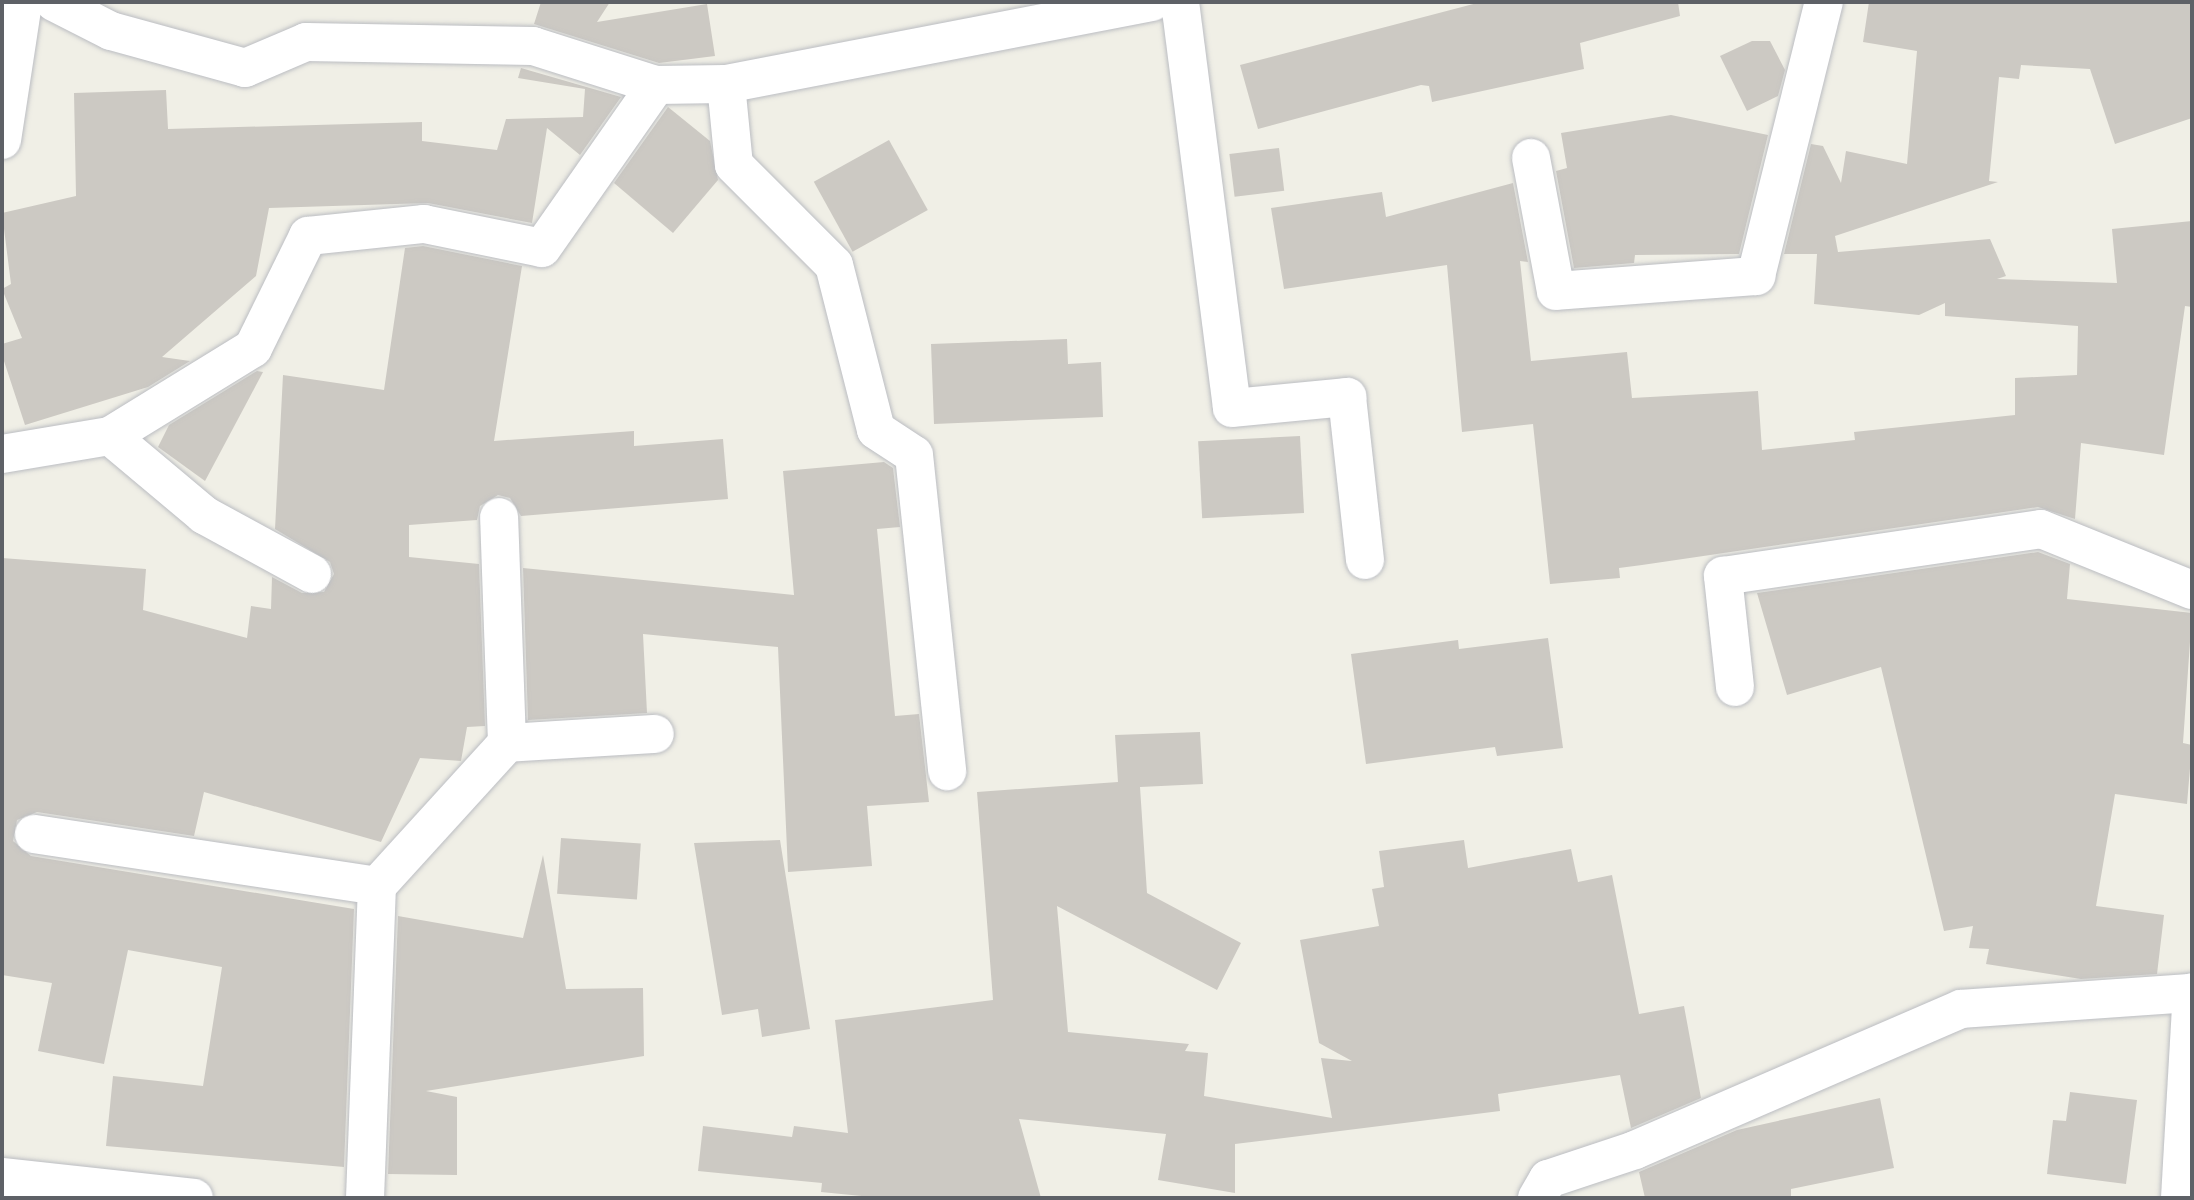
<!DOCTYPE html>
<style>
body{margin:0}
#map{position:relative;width:2194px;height:1200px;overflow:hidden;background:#f0efe6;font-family:"Titillium Web",sans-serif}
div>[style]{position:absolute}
.building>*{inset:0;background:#ccc9c3;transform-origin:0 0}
.roads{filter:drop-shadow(0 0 2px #bbbdc2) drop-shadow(0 0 2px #bbbdc2)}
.minor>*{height:38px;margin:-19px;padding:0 19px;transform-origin:19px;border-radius:19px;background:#fff}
.secondary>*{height:38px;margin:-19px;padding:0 19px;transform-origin:19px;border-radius:19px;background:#fff}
span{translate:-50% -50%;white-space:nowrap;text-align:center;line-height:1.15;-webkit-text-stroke:6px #fff;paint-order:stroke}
.frame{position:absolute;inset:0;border:4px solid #5e6167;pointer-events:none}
</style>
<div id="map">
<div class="building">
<div style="clip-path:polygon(541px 2px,610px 2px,597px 22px,707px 4px,715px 56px,659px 63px,534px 24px)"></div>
<div style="clip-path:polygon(1481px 2px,1678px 2px,1680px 16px,1580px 43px,1584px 69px,1432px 102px,1429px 86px,1421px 85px,1258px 129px,1240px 65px)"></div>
<div style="clip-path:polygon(1869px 2px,2192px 2px,2192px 118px,2115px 144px,2090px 69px,2021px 65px,2019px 79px,1999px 77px,1989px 181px,1998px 182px,1835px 236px,1838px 252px,1990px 239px,2006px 276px,1997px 279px,2117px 283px,2112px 229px,2192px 221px,2192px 307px,2185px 306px,2164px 455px,2081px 443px,2075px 519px,2038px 507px,1642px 565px,1619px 568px,1620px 578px,1550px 584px,1533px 424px,1462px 432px,1447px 265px,1284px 289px,1271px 208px,1382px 192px,1386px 217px,1513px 183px,1528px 262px,1520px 261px,1531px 361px,1627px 352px,1632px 398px,1758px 391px,1762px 450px,1855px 440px,1854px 432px,2015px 415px,2015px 378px,2077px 375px,2078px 326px,1945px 316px,1945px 303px,1919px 315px,1814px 304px,1817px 254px,1825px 254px,1784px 254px,1811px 144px,1823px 146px,1841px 183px,1846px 151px,1907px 164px,1917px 51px,1863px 42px)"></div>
<div style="clip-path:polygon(1752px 41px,1770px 41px,1785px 70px,1778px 96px,1747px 111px,1720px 56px)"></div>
<div style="clip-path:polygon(521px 68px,621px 97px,580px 155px,547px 128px,532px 223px,428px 203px,269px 208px,256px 276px,162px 357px,190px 361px,148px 387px,25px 425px,2px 355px,2px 344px,22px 338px,2px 289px,11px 284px,2px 213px,76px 196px,74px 93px,166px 90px,168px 129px,422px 122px,422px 141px,497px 150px,506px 119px,583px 117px,585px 89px,518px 78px)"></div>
<div style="clip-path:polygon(668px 107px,710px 141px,718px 180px,673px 233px,614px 183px)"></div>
<div style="clip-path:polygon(1671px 115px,1768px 135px,1739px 254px,1635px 255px,1634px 263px,1574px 268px,1556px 171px,1567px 168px,1561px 133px)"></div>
<div style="left:889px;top:140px;width:80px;height:86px;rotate:61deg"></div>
<div style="left:1279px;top:148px;width:43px;height:50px;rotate:83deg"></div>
<div style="clip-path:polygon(423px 246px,522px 266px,494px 441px,634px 431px,634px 446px,723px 439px,728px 499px,521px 516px,510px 498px,498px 495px,480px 506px,477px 520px,409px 525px,409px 557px,479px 564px,485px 726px,467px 727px,461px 761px,420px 758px,381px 842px,204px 792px,194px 836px,37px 812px,17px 820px,13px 841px,31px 856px,354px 909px,344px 1167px,106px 1146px,113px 1076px,203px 1086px,222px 967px,128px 950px,104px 1064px,38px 1051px,52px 983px,2px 975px,2px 558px,146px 569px,143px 610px,247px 638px,251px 606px,271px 609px,272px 577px,302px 593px,324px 592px,334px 574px,330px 562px,275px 529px,283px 375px,384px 390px,405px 248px)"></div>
<div style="clip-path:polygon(1067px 339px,1068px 364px,1101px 362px,1103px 417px,934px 424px,931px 344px)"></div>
<div style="clip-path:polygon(257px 371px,263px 372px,205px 481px,158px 447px,169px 425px)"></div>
<div style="left:1300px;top:436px;width:77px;height:102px;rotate:87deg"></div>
<div style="clip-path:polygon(884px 462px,893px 468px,900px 527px,877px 529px,895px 716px,919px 714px,929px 802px,867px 806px,872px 866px,788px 872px,778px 647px,643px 634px,647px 713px,528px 720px,523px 568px,794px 595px,783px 471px)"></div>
<div style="clip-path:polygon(2038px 552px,2070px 564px,2067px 599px,2192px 613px,2183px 743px,2192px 745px,2187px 804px,2115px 794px,2096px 906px,2164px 915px,2157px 974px,2081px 979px,1986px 964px,1989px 949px,1969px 948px,1973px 926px,1944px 931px,1881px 667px,1787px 695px,1757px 593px)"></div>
<div style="clip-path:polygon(1548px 638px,1563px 748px,1497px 756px,1495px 747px,1366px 764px,1351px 654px,1458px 640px,1459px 649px)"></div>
<div style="clip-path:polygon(1200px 732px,1203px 784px,1140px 787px,1147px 893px,1241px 943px,1217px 990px,1057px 906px,1068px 1032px,1189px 1044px,1185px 1051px,1208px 1053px,1204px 1096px,1332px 1118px,1321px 1058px,1352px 1061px,1319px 1043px,1300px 940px,1379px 926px,1372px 889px,1384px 887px,1379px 851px,1464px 840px,1468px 868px,1571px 849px,1578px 882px,1612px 875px,1639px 1014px,1684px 1006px,1701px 1098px,1631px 1128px,1620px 1075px,1498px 1094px,1500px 1111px,1235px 1144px,1235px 1193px,1158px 1180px,1166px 1134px,1019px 1119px,1041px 1198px,882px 1198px,821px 1192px,822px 1183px,698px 1171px,703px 1126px,792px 1137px,794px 1126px,848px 1133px,835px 1020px,993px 1000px,977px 792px,1118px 782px,1115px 735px)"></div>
<div style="left:561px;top:838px;width:80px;height:56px;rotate:4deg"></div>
<div style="clip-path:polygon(780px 840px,810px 1029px,762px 1037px,758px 1009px,722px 1015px,694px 843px)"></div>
<div style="clip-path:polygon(543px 855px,566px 989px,643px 988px,644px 1056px,426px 1091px,457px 1097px,457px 1175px,388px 1174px,398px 916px,523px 938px)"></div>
<div style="clip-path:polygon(2070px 1092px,2137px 1100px,2126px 1184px,2047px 1174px,2053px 1120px,2066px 1121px)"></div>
<div style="clip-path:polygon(1880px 1098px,1894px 1168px,1791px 1189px,1791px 1198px,1645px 1198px,1639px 1172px,1737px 1130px)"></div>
</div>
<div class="roads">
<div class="minor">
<div style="left:54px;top:2px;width:64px;rotate:27deg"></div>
<div style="left:111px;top:31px;width:139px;rotate:15.4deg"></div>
<div style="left:245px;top:68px;width:66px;rotate:-23.1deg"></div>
<div style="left:306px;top:42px;width:227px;rotate:1deg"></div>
<div style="left:533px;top:46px;width:129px;rotate:17.6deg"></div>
<div style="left:656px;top:85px;width:70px;rotate:-0.8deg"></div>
<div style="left:726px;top:84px;width:434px;rotate:-10.9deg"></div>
<div style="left:1180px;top:2px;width:409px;rotate:82.7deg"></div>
<div style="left:1232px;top:408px;width:116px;rotate:-5.5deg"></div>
<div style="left:1347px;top:397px;width:164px;rotate:83.7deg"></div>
<div style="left:726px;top:84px;width:81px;rotate:84.4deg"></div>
<div style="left:734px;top:165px;width:141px;rotate:45deg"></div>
<div style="left:834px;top:265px;width:170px;rotate:75.7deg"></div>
<div style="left:876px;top:430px;width:45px;rotate:33.3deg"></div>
<div style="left:914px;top:455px;width:318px;rotate:84deg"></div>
<div style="left:2px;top:140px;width:140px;rotate:-81.3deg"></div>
<div style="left:1531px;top:158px;width:135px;rotate:79.4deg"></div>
<div style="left:1556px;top:291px;width:201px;rotate:-4.3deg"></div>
<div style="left:1756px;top:276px;width:282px;rotate:-76.1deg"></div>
<div style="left:110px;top:436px;width:123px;rotate:40deg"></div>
<div style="left:204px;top:515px;width:123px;rotate:28.6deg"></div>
<div style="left:2px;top:454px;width:109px;rotate:-9.5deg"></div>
<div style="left:110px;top:436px;width:168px;rotate:-31.6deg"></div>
<div style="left:253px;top:348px;width:125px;rotate:-63.8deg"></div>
<div style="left:308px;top:236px;width:117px;rotate:-5.9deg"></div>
<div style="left:424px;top:224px;width:120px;rotate:11.5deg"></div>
<div style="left:542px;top:248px;width:199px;rotate:-55deg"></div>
<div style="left:1735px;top:687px;width:112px;rotate:-96.2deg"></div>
<div style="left:1723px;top:576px;width:321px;rotate:-8.4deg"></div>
<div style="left:2041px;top:529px;width:163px;rotate:22deg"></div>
<div style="left:507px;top:743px;width:148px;rotate:-3.5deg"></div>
<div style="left:34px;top:834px;width:347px;rotate:8.6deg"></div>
<div style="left:2px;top:1177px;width:193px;rotate:6.2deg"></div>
<div style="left:365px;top:1198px;width:312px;rotate:-87.8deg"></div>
<div style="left:377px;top:886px;width:193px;rotate:-47.7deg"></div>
<div style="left:507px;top:743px;width:226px;rotate:-92deg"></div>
<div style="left:1537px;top:1198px;width:22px;rotate:-60deg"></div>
<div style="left:1548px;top:1179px;width:92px;rotate:-18.4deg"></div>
<div style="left:1635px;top:1150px;width:355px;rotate:-23.4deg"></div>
<div style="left:1961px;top:1009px;width:232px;rotate:-4deg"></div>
</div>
<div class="secondary">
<div style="left:2180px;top:1198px;width:206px;rotate:-86.7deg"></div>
</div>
</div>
<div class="frame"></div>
</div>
